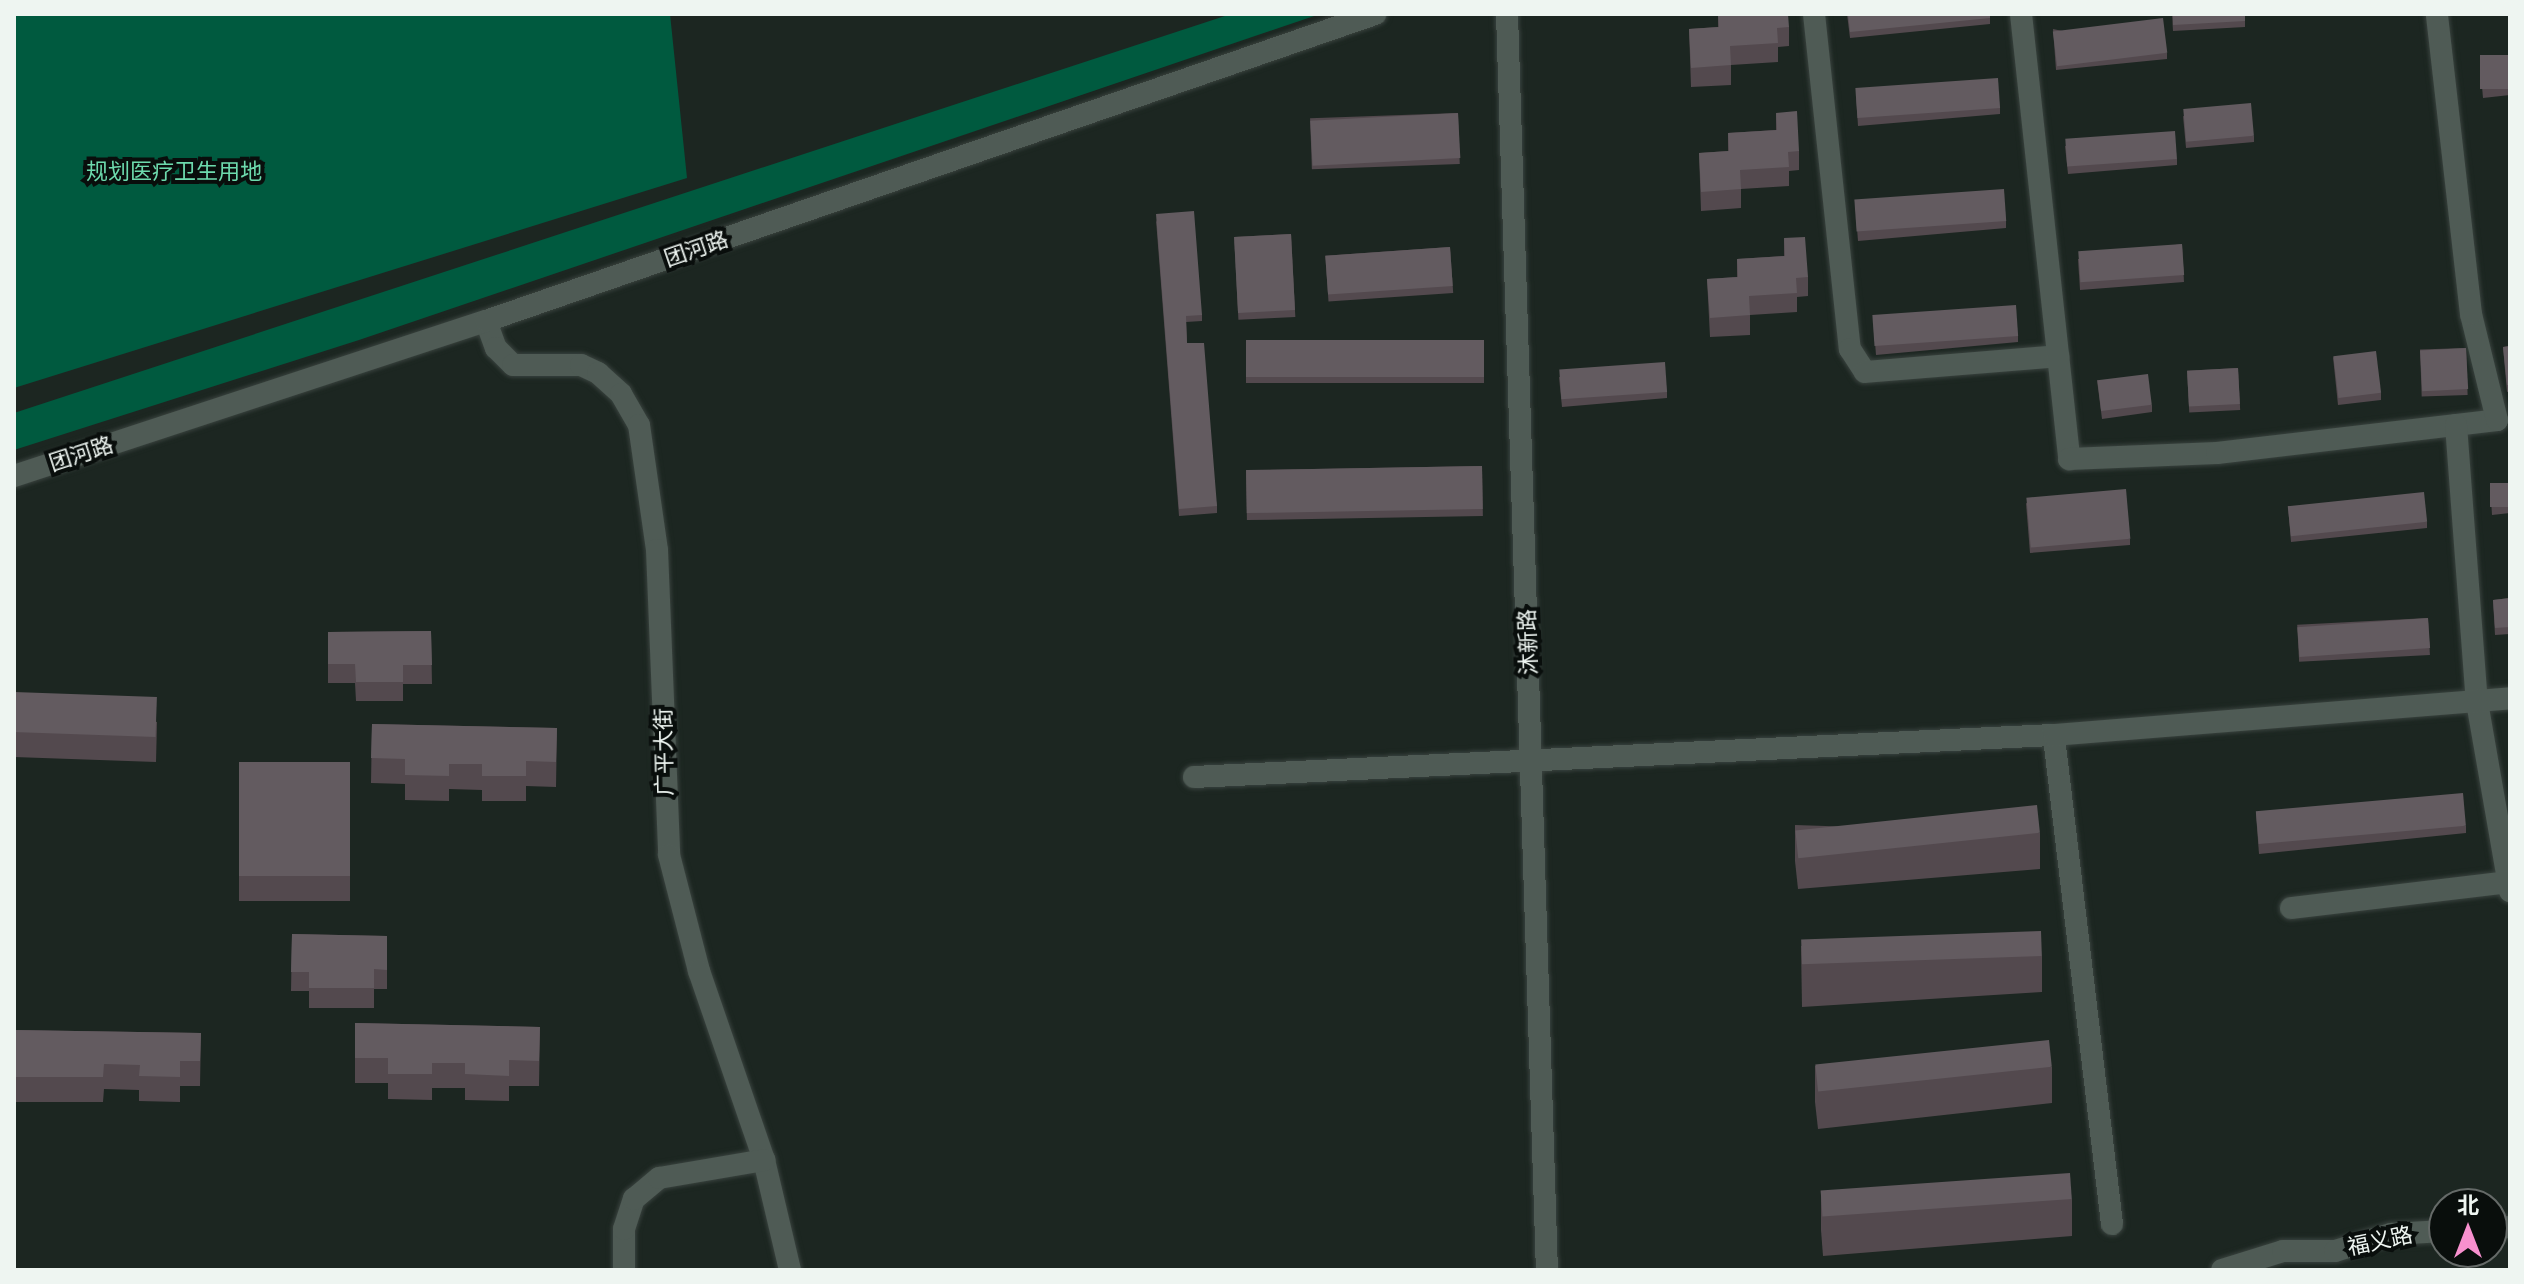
<!DOCTYPE html>
<meta charset="utf-8">
<style>
body{margin:0}
#map{position:relative;width:2524px;height:1284px;overflow:hidden;background:#1c2621;font-family:Montserrat,"Noto Sans SC",sans-serif}
div>[style]{position:absolute}
.green>*{inset:0;background:#005a3f}
.roads{filter:drop-shadow(0 0 2px #39423e) drop-shadow(0 0 2px #39423e)}
.minor>*{height:22px;margin:-11px;padding:0 11px;transform-origin:11px;border-radius:11px;background:#4f5b55}
.tertiary>*{height:22px;margin:-11px;padding:0 11px;transform-origin:11px;border-radius:11px;background:#4f5b55}
.wall>*{inset:0;background:#53494e;transform-origin:0 0}
.building>*{inset:0;background:#635b60;transform-origin:0 0}
span{translate:-50% -50%;white-space:nowrap;text-align:center;line-height:1.15;-webkit-text-stroke:8px #090e0c;paint-order:stroke}
.park-label{font-size:22px;color:#6ddaad}
.street-label{font-size:22px;color:#eef5f1}
.frame{position:absolute;inset:0;border:16px solid #eef5f1;pointer-events:none}
.north{position:absolute;left:2428px;top:1188px;width:80px;height:80px;box-sizing:border-box;background:#090e0c;border:2px solid #656a68;border-radius:50%;rotate:0deg;font-size:22px;font-weight:700;line-height:32px;text-align:center;color:#eef5f1}
.north::after{content:'';display:block;margin:auto;width:28px;height:36px;background:#f790ce;clip-path:polygon(50% 0,100% 100%,50% 72%,0 100%)}
</style>
<div id="map">
<div class="green">
<div style="clip-path:polygon(14px 14px,670px 14px,687px 178px,14px 388px)"></div>
<div style="clip-path:polygon(1231px 14px,1320px 14px,359px 340px,14px 450px,14px 413px)"></div>
</div>
<div class="roads">
<div class="minor">
<div style="left:1814px;top:14px;width:337px;rotate:83.9deg"></div>
<div style="left:1850px;top:349px;width:27px;rotate:57deg"></div>
<div style="left:1865px;top:372px;width:194px;rotate:-4.7deg"></div>
<div style="left:2021px;top:14px;width:448px;rotate:83.8deg"></div>
<div style="left:2069px;top:459px;width:148px;rotate:-2.3deg"></div>
<div style="left:2217px;top:453px;width:282px;rotate:-6.7deg"></div>
<div style="left:2497px;top:420px;width:109px;rotate:-103.8deg"></div>
<div style="left:2471px;top:314px;width:302px;rotate:-96.5deg"></div>
<div style="left:2456px;top:425px;width:278px;rotate:85.7deg"></div>
<div style="left:2477px;top:702px;width:192px;rotate:80.1deg"></div>
<div style="left:1194px;top:777px;width:861px;rotate:-2.8deg"></div>
<div style="left:2291px;top:908px;width:221px;rotate:-6.8deg"></div>
<div style="left:2112px;top:1224px;width:492px;rotate:-96.8deg"></div>
<div style="left:2054px;top:735px;width:457px;rotate:-4.6deg"></div>
<div style="left:2492px;top:1228px;width:18px;rotate:-3deg"></div>
<div style="left:2222px;top:1270px;width:64px;rotate:-17.3deg"></div>
<div style="left:2283px;top:1251px;width:52px"></div>
<div style="left:2335px;top:1251px;width:59px;rotate:-16.9deg"></div>
<div style="left:2391px;top:1234px;width:53px;rotate:-3.2deg"></div>
</div>
<div class="tertiary">
<div style="left:1507px;top:14px;width:1257px;rotate:88.18deg"></div>
<div style="left:486px;top:321px;width:29px;rotate:70deg"></div>
<div style="left:496px;top:348px;width:24px;rotate:45deg"></div>
<div style="left:513px;top:365px;width:68px"></div>
<div style="left:581px;top:365px;width:19px;rotate:25deg"></div>
<div style="left:598px;top:373px;width:31px;rotate:42deg"></div>
<div style="left:621px;top:394px;width:36px;rotate:60deg"></div>
<div style="left:639px;top:425px;width:126px;rotate:81.8deg"></div>
<div style="left:657px;top:550px;width:305px;rotate:87.7deg"></div>
<div style="left:669px;top:855px;width:120px;rotate:75.5deg"></div>
<div style="left:699px;top:971px;width:200px;rotate:71deg"></div>
<div style="left:764px;top:1160px;width:113px;rotate:76.7deg"></div>
<div style="left:14px;top:476px;width:497px;rotate:-18.2deg"></div>
<div style="left:486px;top:321px;width:941px;rotate:-19.05deg"></div>
<div style="left:624px;top:1270px;width:41px;rotate:-90deg"></div>
<div style="left:624px;top:1229px;width:32px;rotate:-72deg"></div>
<div style="left:634px;top:1199px;width:33px;rotate:-40deg"></div>
<div style="left:659px;top:1178px;width:107px;rotate:-9.7deg"></div>
</div>
</div>
<div class="wall">
<div style="clip-path:polygon(1718px 14px,1789px 27px,1789px 46px,1778px 47px,1778px 62px,1731px 65px,1731px 85px,1691px 87px,1689px 29px,1718px 27px)"></div>
<div style="clip-path:polygon(1847px 14px,1990px 14px,1990px 24px,1850px 38px)"></div>
<div style="clip-path:polygon(2172px 14px,2245px 14px,2245px 27px,2173px 31px)"></div>
<div style="clip-path:polygon(2053px 29px,2167px 53px,2167px 59px,2056px 70px)"></div>
<div style="clip-path:polygon(2510px 55px,2510px 95px,2483px 98px,2480px 64px)"></div>
<div style="clip-path:polygon(1856px 96px,2000px 108px,2000px 114px,1858px 126px)"></div>
<div style="left:1458px;top:113px;width:51px;height:148px;rotate:88deg"></div>
<div style="clip-path:polygon(1776px 113px,1799px 151px,1799px 170px,1789px 171px,1789px 186px,1741px 189px,1741px 208px,1701px 211px,1699px 153px,1728px 151px,1728px 133px,1776px 130px)"></div>
<div style="clip-path:polygon(2183px 116px,2254px 136px,2254px 142px,2186px 148px)"></div>
<div style="clip-path:polygon(2065px 146px,2177px 159px,2177px 165px,2068px 174px)"></div>
<div style="clip-path:polygon(1855px 202px,2006px 221px,2006px 228px,1858px 241px)"></div>
<div style="clip-path:polygon(1156px 220px,1202px 315px,1202px 321px,1186px 322px,1187px 343px,1217px 506px,1217px 513px,1179px 516px)"></div>
<div style="left:1291px;top:234px;width:83px;height:57px;rotate:87deg"></div>
<div style="clip-path:polygon(1784px 238px,1808px 277px,1808px 296px,1797px 297px,1797px 312px,1750px 315px,1750px 335px,1710px 337px,1707px 279px,1737px 277px,1737px 259px,1784px 256px)"></div>
<div style="clip-path:polygon(2182px 244px,2184px 282px,2080px 290px,2078px 259px)"></div>
<div style="left:1450px;top:247px;width:46px;height:125px;rotate:86deg"></div>
<div style="clip-path:polygon(1873px 318px,2018px 336px,2018px 342px,1876px 355px)"></div>
<div style="left:1484px;top:340px;width:43px;height:238px;rotate:90deg"></div>
<div style="clip-path:polygon(2510px 346px,2510px 391px,2507px 392px,2503px 347px)"></div>
<div style="left:2466px;top:348px;width:47px;height:46px;rotate:88deg"></div>
<div style="clip-path:polygon(2333px 357px,2381px 393px,2381px 400px,2338px 405px)"></div>
<div style="left:2238px;top:368px;width:42px;height:51px;rotate:87deg"></div>
<div style="clip-path:polygon(1559px 377px,1667px 392px,1667px 398px,1562px 407px)"></div>
<div style="clip-path:polygon(2097px 380px,2152px 405px,2152px 412px,2102px 419px)"></div>
<div style="left:1482px;top:466px;width:50px;height:236px;rotate:89deg"></div>
<div style="clip-path:polygon(2510px 483px,2510px 513px,2492px 515px,2490px 485px)"></div>
<div style="clip-path:polygon(2026px 503px,2130px 539px,2130px 545px,2030px 553px)"></div>
<div style="clip-path:polygon(2288px 506px,2427px 522px,2427px 528px,2291px 542px)"></div>
<div style="clip-path:polygon(2510px 598px,2510px 634px,2495px 635px,2493px 600px)"></div>
<div style="left:2428px;top:618px;width:37px;height:131px;rotate:87deg"></div>
<div style="clip-path:polygon(431px 631px,432px 684px,403px 684px,403px 701px,356px 701px,355px 683px,328px 683px,328px 632px)"></div>
<div style="clip-path:polygon(14px 692px,157px 722px,156px 762px,14px 757px)"></div>
<div style="clip-path:polygon(372px 724px,557px 728px,556px 787px,526px 786px,526px 801px,482px 801px,482px 790px,449px 789px,449px 801px,405px 800px,405px 784px,371px 783px)"></div>
<div style="left:239px;top:762px;width:111px;height:139px"></div>
<div style="clip-path:polygon(2256px 814px,2466px 826px,2466px 833px,2259px 854px)"></div>
<div style="clip-path:polygon(1795px 825px,2040px 833px,2040px 869px,1798px 889px,1795px 861px)"></div>
<div style="clip-path:polygon(292px 934px,387px 936px,387px 989px,374px 989px,374px 1008px,309px 1008px,309px 991px,291px 991px)"></div>
<div style="clip-path:polygon(1801px 946px,2042px 956px,2042px 992px,1802px 1007px)"></div>
<div style="clip-path:polygon(355px 1023px,540px 1027px,539px 1086px,509px 1086px,509px 1101px,465px 1100px,465px 1088px,432px 1088px,432px 1100px,388px 1099px,388px 1083px,355px 1083px)"></div>
<div style="clip-path:polygon(14px 1030px,201px 1033px,200px 1086px,180px 1086px,180px 1102px,139px 1101px,139px 1090px,104px 1089px,103px 1102px,14px 1102px)"></div>
<div style="clip-path:polygon(1815px 1066px,2052px 1067px,2052px 1103px,1818px 1129px,1815px 1102px)"></div>
<div style="clip-path:polygon(1821px 1194px,2072px 1199px,2072px 1236px,1823px 1256px,1821px 1230px)"></div>
</div>
<div class="building">
<div style="clip-path:polygon(1718px 14px,1788px 14px,1789px 27px,1777px 28px,1778px 43px,1730px 46px,1731px 65px,1691px 68px,1689px 29px,1719px 27px)"></div>
<div style="clip-path:polygon(1848px 14px,1990px 14px,1990px 18px,1850px 32px)"></div>
<div style="clip-path:polygon(2173px 14px,2245px 14px,2245px 21px,2173px 25px)"></div>
<div style="left:2163px;top:18px;width:35px;height:111px;rotate:83deg"></div>
<div style="left:2510px;top:55px;width:34px;height:30px;rotate:90deg"></div>
<div style="left:1998px;top:78px;width:30px;height:143px;rotate:86deg"></div>
<div style="left:2251px;top:103px;width:33px;height:68px;rotate:85deg"></div>
<div style="clip-path:polygon(1797px 111px,1799px 151px,1788px 152px,1789px 167px,1740px 170px,1741px 189px,1701px 192px,1699px 153px,1729px 151px,1728px 133px,1777px 130px,1776px 113px)"></div>
<div style="left:1458px;top:113px;width:45px;height:148px;rotate:87deg"></div>
<div style="left:2175px;top:131px;width:28px;height:110px;rotate:86deg"></div>
<div style="left:2004px;top:189px;width:32px;height:150px;rotate:86deg"></div>
<div style="clip-path:polygon(1194px 211px,1202px 315px,1186px 316px,1187px 343px,1204px 343px,1217px 506px,1179px 509px,1156px 214px)"></div>
<div style="left:1291px;top:234px;width:76px;height:57px;rotate:87deg"></div>
<div style="clip-path:polygon(1805px 237px,1808px 277px,1796px 278px,1797px 293px,1749px 296px,1750px 315px,1710px 318px,1707px 279px,1738px 277px,1737px 259px,1785px 256px,1784px 238px)"></div>
<div style="left:2182px;top:244px;width:31px;height:104px;rotate:86deg"></div>
<div style="left:1450px;top:247px;width:39px;height:125px;rotate:86deg"></div>
<div style="left:2016px;top:305px;width:31px;height:144px;rotate:86deg"></div>
<div style="left:1484px;top:340px;width:37px;height:238px;rotate:90deg"></div>
<div style="clip-path:polygon(2510px 346px,2510px 385px,2507px 385px,2503px 347px)"></div>
<div style="left:2466px;top:348px;width:41px;height:46px;rotate:87deg"></div>
<div style="left:2376px;top:351px;width:42px;height:43px;rotate:83deg"></div>
<div style="left:1665px;top:362px;width:30px;height:106px;rotate:86deg"></div>
<div style="left:2238px;top:368px;width:36px;height:51px;rotate:87deg"></div>
<div style="left:2148px;top:374px;width:31px;height:51px;rotate:83deg"></div>
<div style="left:1482px;top:466px;width:43px;height:236px;rotate:89deg"></div>
<div style="left:2510px;top:483px;width:24px;height:20px;rotate:90deg"></div>
<div style="left:2126px;top:489px;width:50px;height:100px;rotate:85deg"></div>
<div style="left:2424px;top:492px;width:30px;height:137px;rotate:84deg"></div>
<div style="clip-path:polygon(2510px 598px,2510px 627px,2495px 628px,2493px 600px)"></div>
<div style="left:2428px;top:618px;width:30px;height:131px;rotate:86deg"></div>
<div style="clip-path:polygon(431px 631px,432px 665px,403px 665px,403px 682px,356px 682px,355px 664px,328px 664px,328px 632px)"></div>
<div style="left:14px;top:692px;width:143px;height:40px;rotate:2deg"></div>
<div style="clip-path:polygon(372px 724px,557px 728px,556px 762px,526px 761px,526px 776px,482px 776px,482px 764px,449px 764px,449px 776px,405px 775px,405px 759px,371px 758px)"></div>
<div style="left:239px;top:762px;width:111px;height:114px"></div>
<div style="left:2463px;top:793px;width:33px;height:208px;rotate:85deg"></div>
<div style="left:2037px;top:805px;width:28px;height:243px;rotate:84deg"></div>
<div style="left:2041px;top:931px;width:25px;height:240px;rotate:88deg"></div>
<div style="clip-path:polygon(292px 934px,387px 936px,387px 970px,374px 969px,374px 988px,309px 988px,309px 972px,291px 972px)"></div>
<div style="clip-path:polygon(355px 1023px,540px 1027px,539px 1061px,509px 1060px,509px 1076px,465px 1074px,465px 1063px,432px 1063px,432px 1074px,388px 1074px,388px 1058px,355px 1058px)"></div>
<div style="clip-path:polygon(14px 1030px,201px 1033px,200px 1061px,180px 1061px,180px 1077px,139px 1076px,140px 1065px,104px 1064px,103px 1077px,14px 1077px)"></div>
<div style="left:2049px;top:1040px;width:27px;height:235px;rotate:84deg"></div>
<div style="left:2070px;top:1173px;width:26px;height:250px;rotate:86deg"></div>
</div>
<div class="park-label">
<span style="left:174px;top:172px">规划医疗卫生用地</span>
</div>
<div class="street-label">
<span style="left:696px;top:249px;rotate:-19deg">团河路</span>
<span style="left:81px;top:454px;rotate:-18deg">团河路</span>
<span style="left:1528px;top:642px;rotate:-92deg">沐新路</span>
<span style="left:664px;top:752px;rotate:-91deg">广平大街</span>
<span style="left:2380px;top:1241px;rotate:-12deg">福义路</span>
</div>
<div class="frame"></div>
<div class="north">北</div>
</div>
